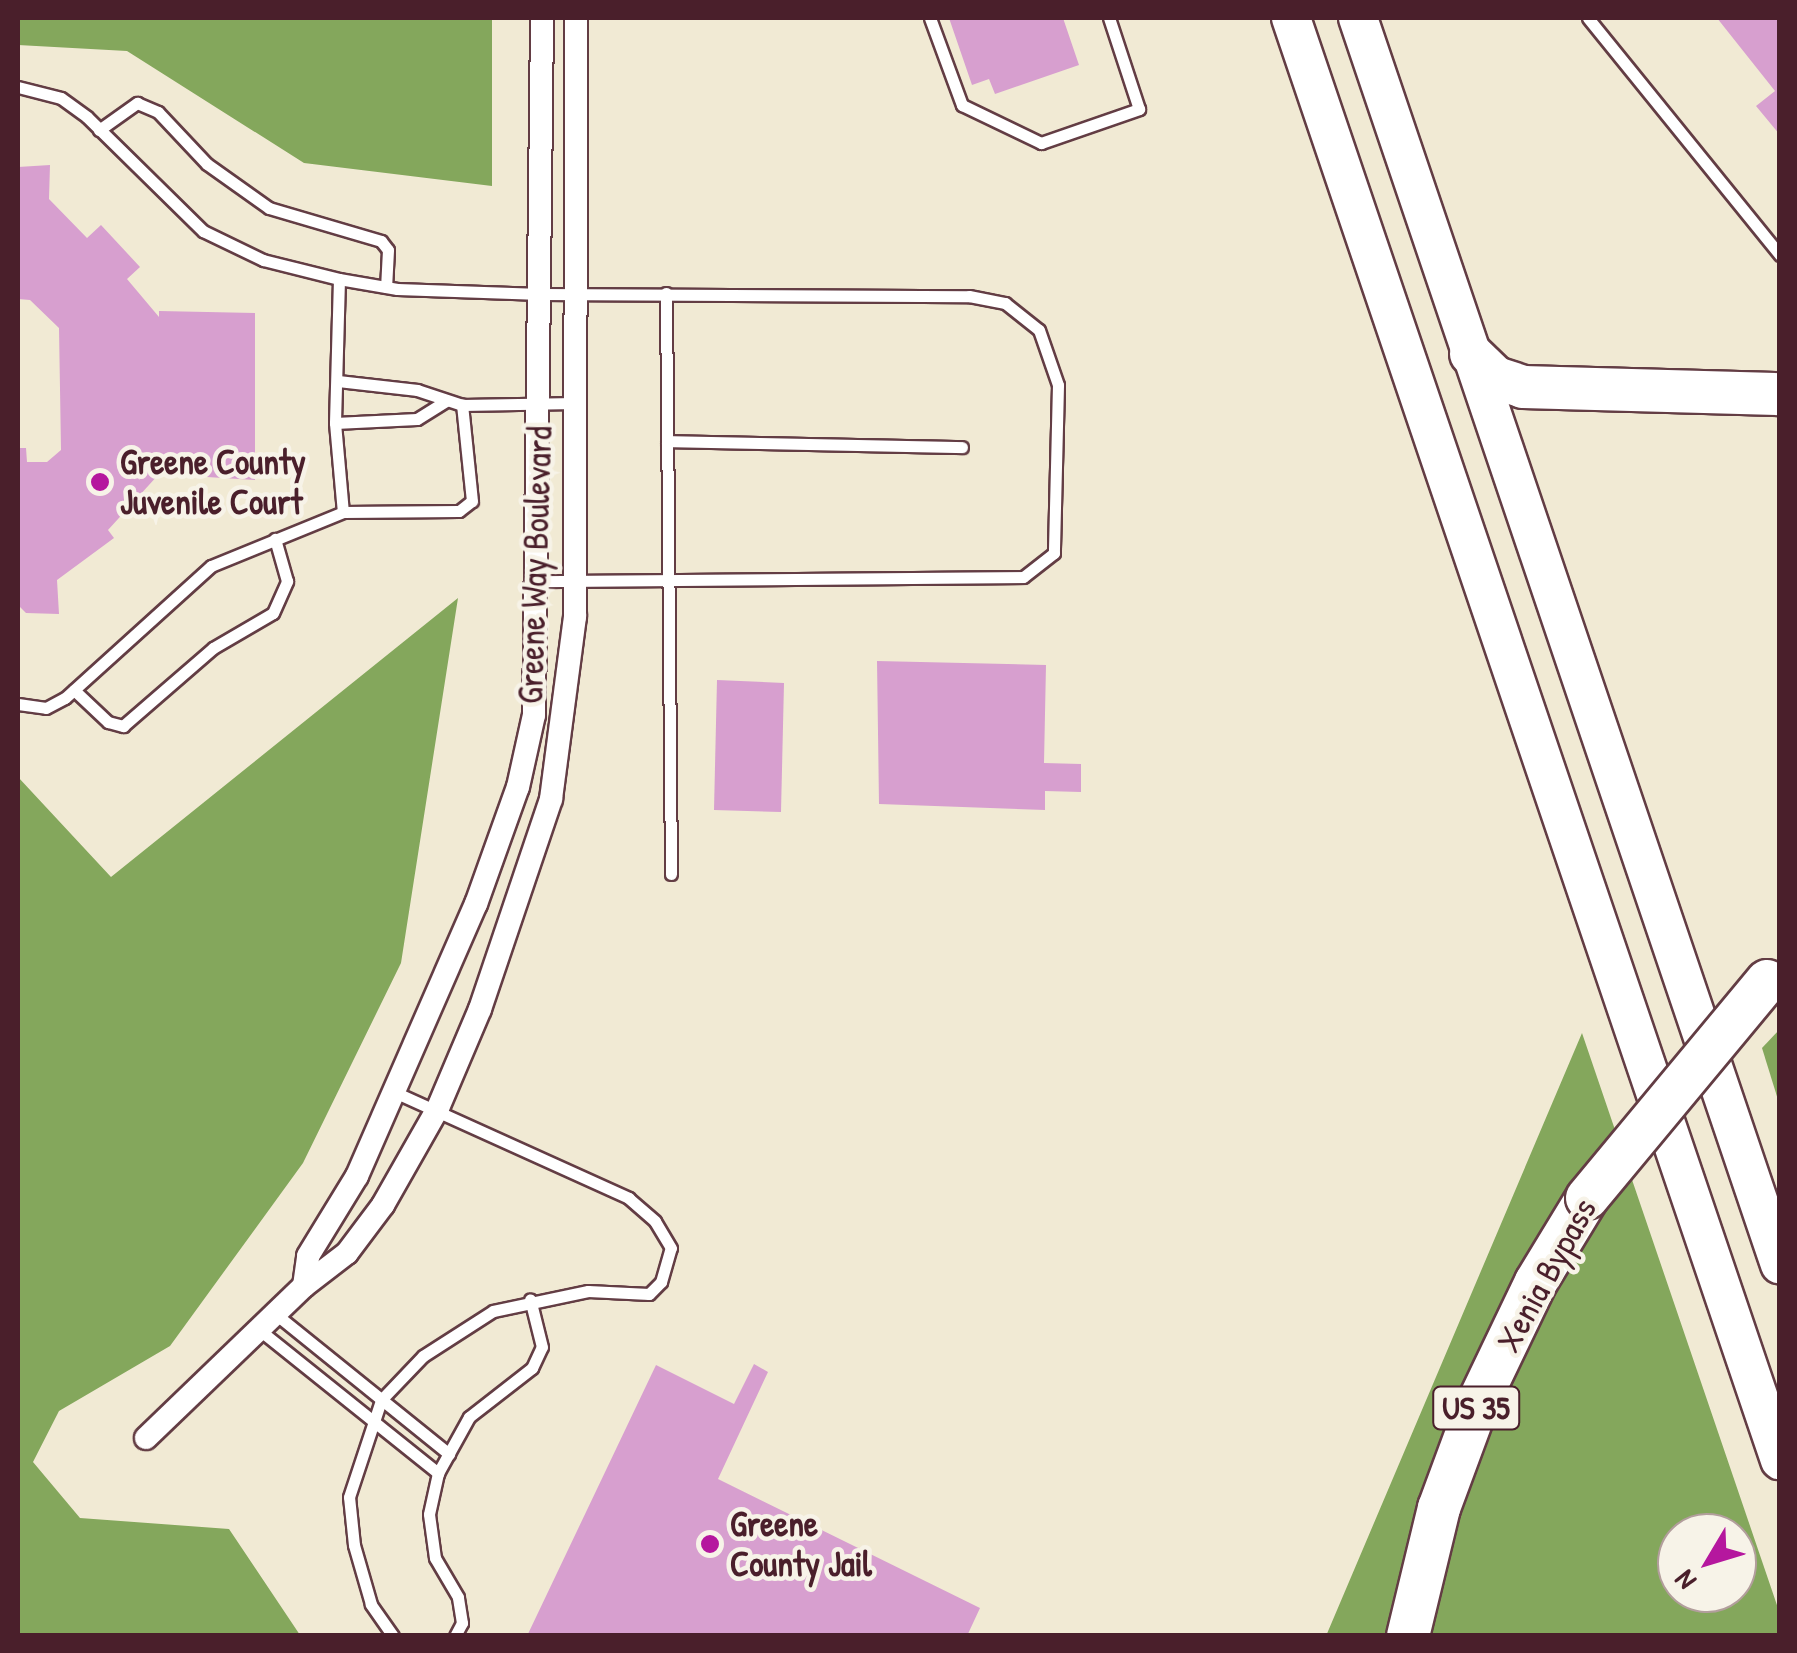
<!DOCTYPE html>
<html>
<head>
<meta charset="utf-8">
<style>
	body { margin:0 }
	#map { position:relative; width:1797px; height:1653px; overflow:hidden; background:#f1ead4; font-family:"Patrick Hand",sans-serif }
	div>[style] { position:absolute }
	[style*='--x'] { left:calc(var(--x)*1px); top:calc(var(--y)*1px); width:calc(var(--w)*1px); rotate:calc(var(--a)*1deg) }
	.forest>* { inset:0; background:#84a75c }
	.building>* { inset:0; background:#d79fcf }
	.roads { filter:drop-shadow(2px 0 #633d44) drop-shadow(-2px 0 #633d44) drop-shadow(0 2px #633d44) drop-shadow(0 -2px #633d44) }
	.service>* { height:11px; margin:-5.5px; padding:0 5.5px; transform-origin:5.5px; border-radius:5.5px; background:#fff }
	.minor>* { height:22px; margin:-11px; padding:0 11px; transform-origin:11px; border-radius:11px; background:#fff }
	.primary>* { height:38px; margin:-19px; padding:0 19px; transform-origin:19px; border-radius:19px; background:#fff }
	.motorway>* { height:42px; margin:-21px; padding:0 21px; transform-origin:21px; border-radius:21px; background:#fff }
	.bridges { filter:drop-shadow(2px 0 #633d44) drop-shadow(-2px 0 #633d44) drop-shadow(0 2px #633d44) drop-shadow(0 -2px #633d44) }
	.motorway-bridge>* { height:42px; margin:-21px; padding:0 21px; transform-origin:21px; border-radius:21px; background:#fff }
	.dots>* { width:28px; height:28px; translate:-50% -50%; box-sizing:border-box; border:5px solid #f7f3e8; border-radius:50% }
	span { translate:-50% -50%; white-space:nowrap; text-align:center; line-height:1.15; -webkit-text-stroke:9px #f7f3e8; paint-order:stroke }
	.shield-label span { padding:2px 8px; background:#f7f3e8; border:2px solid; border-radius:8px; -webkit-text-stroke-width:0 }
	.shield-label { font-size:32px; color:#4a1f2b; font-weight:700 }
	.poi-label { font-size:35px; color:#4a1f2b; font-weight:700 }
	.left { translate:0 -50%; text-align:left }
	.street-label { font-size:35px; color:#4a1f2b }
	.frame { position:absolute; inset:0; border:20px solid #4a1f2b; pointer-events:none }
	.north { position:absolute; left:1657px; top:1513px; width:100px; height:100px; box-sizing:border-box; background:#f7f3e8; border:2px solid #b29e9c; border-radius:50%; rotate:232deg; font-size:28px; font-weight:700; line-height:40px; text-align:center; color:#4a1f2b }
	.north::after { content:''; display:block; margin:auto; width:35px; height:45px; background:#b5179e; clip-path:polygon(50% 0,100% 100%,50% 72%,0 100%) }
</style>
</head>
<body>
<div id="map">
	<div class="forest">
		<div style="clip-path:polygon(18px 18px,492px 18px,492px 186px,304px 163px,127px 51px,18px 45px)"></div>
		<div style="clip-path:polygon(458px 598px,401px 963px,303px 1163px,170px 1346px,59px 1411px,33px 1462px,80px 1518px,229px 1529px,300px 1635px,18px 1635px,18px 777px,111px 877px)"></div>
		<div style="clip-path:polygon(1779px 1030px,1779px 1103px,1762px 1048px)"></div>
		<div style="clip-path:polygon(evenodd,1582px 1033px,1779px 1611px,1779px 1635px,1326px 1636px,1582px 1033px,1677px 1533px,1737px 1533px,1737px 1593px,1677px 1593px,1677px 1533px)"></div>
	</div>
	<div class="building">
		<div style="clip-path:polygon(949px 18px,1063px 18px,1079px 65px,995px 94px,989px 79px,972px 85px)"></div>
		<div style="clip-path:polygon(1717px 18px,1780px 18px,1780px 135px,1756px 106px,1775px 91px)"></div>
		<div style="clip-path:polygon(50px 165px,49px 199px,87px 238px,101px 225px,140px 267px,127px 279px,159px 317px,159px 311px,255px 313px,255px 480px,159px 474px,108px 530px,114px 538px,57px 580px,59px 614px,26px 613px,18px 605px,18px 448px,26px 448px,27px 462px,47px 462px,61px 450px,59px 328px,30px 300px,18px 299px,18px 167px)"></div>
		<div style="clip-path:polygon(877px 661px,1046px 665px,1044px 763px,1081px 764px,1081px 792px,1045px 791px,1045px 810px,879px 804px)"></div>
		<div style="clip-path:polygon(717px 680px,784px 683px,781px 812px,714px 810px)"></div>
		<div style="clip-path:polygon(754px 1364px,768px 1372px,718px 1479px,980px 1608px,967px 1636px,527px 1636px,656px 1365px,734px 1404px)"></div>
	</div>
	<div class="roads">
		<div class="service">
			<div style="--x:930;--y:18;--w:93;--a:69.8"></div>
			<div style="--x:962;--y:105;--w:88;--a:25.7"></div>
			<div style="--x:1041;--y:143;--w:104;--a:-19.1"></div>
			<div style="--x:1139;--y:109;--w:96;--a:-108.2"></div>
			<div style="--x:1588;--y:18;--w:305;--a:51"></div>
			<div style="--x:18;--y:87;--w:44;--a:14.3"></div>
			<div style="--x:61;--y:98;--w:32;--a:36"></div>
			<div style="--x:87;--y:117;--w:163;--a:44.5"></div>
			<div style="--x:203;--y:231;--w:67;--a:25.8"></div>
			<div style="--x:263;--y:260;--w:78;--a:14"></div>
			<div style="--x:339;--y:279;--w:59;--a:9.8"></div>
			<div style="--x:397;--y:289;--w:144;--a:2"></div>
			<div style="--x:541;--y:294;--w:428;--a:0.3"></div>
			<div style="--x:969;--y:296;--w:37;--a:11"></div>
			<div style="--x:1005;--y:303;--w:43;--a:38.5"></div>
			<div style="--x:1039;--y:330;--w:58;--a:70.9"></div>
			<div style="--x:1058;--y:385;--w:168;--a:91.4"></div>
			<div style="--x:1054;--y:553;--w:39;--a:142"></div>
			<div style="--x:1023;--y:577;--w:484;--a:179.5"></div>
			<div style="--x:99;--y:130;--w:47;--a:-35.4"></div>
			<div style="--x:137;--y:103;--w:23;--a:23"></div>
			<div style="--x:158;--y:112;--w:71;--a:46.7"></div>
			<div style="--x:207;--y:164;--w:76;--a:35.4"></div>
			<div style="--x:269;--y:208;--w:117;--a:16.4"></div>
			<div style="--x:381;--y:241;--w:11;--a:52"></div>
			<div style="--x:388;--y:250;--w:37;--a:93"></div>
			<div style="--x:339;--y:279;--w:144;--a:91.6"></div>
			<div style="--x:335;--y:423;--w:89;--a:84.9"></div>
			<div style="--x:666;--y:293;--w:581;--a:89.51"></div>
			<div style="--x:338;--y:381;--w:80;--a:6.5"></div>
			<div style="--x:417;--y:390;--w:47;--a:18.4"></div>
			<div style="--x:462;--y:405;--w:113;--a:-1"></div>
			<div style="--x:335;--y:423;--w:82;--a:-2.8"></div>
			<div style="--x:417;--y:419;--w:34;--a:-32"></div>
			<div style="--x:667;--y:441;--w:295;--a:1.2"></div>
			<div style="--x:74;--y:690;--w:47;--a:43.3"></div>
			<div style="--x:108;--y:722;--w:16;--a:15"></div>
			<div style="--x:123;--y:726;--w:119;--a:-40.9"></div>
			<div style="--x:213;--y:648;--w:69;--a:-30.3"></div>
			<div style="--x:273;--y:613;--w:35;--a:-66"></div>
			<div style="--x:287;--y:581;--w:44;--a:-105.9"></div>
			<div style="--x:18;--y:704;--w:28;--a:8"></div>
			<div style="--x:46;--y:708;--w:21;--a:-28"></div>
			<div style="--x:65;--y:698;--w:197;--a:-42.1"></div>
			<div style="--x:211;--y:566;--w:143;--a:-22.2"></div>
			<div style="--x:343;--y:512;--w:116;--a:-0.5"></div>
			<div style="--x:459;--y:511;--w:16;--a:-38"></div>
			<div style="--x:472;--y:501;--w:97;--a:-95.9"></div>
			<div style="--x:278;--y:1316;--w:220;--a:38.9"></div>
			<div style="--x:262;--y:1332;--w:226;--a:38.7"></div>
			<div style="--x:393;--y:1636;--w:39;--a:-125"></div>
			<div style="--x:371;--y:1604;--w:61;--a:-106.1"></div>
			<div style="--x:354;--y:1545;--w:48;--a:-95.9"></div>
			<div style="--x:349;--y:1497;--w:102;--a:-71.7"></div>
			<div style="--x:381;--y:1400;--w:61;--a:-46.3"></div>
			<div style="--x:423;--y:1356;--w:83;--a:-32.7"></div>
			<div style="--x:493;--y:1311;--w:97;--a:-11.9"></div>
			<div style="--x:588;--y:1291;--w:61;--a:2.8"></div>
			<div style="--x:649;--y:1294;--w:17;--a:-45"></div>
			<div style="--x:661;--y:1282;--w:35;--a:-74"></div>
			<div style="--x:671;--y:1248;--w:31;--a:-121"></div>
			<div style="--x:655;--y:1221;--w:35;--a:-139"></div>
			<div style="--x:629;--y:1198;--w:258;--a:-155.7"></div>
			<div style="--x:455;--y:1636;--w:15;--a:-62"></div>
			<div style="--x:462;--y:1623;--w:26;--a:-99"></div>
			<div style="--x:458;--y:1597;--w:45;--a:-120.5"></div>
			<div style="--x:435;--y:1558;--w:44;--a:-97.8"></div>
			<div style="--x:429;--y:1514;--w:42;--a:-77.6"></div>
			<div style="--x:438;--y:1473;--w:64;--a:-61"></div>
			<div style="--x:469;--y:1417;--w:80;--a:-37.9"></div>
			<div style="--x:532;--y:1368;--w:23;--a:-65"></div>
			<div style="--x:542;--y:1347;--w:49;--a:-104"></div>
		</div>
		<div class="minor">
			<div style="--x:304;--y:1286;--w:30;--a:-82"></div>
			<div style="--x:308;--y:1256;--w:94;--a:-58.5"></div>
			<div style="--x:357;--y:1176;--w:297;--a:-66.4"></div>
			<div style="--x:476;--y:904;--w:124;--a:-70.3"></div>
			<div style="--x:518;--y:787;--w:74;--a:-77.5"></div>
			<div style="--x:534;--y:715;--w:697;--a:-89.34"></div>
			<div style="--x:146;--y:1438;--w:219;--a:-43.9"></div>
			<div style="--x:304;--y:1286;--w:54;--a:-37.5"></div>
			<div style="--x:347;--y:1253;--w:60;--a:-53.1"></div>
			<div style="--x:383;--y:1205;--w:112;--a:-60.4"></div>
			<div style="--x:438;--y:1108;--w:108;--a:-67"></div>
			<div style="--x:480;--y:1009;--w:222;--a:-71.3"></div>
			<div style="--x:551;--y:799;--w:184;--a:-82.5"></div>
			<div style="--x:575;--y:617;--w:599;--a:-89.9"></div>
		</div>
		<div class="primary">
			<div style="--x:1291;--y:18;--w:1523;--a:71.27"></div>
			<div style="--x:1358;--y:18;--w:1316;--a:71.3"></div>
		</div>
		<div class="motorway">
			<div style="--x:1471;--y:354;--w:35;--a:44"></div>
			<div style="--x:1496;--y:378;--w:28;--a:18"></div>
			<div style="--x:1523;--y:387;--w:257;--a:1.6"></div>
			<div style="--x:1408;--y:1636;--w:132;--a:-76.4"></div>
			<div style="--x:1439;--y:1508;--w:110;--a:-69.7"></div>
			<div style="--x:1477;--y:1405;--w:136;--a:-64.4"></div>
			<div style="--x:1536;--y:1282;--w:98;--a:-58.7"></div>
		</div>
	</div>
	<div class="bridges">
		<div class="motorway-bridge">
			<div style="--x:1587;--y:1198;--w:282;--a:-50.3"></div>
		</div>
	</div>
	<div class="dots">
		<div style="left:100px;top:482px;background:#b5179e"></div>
		<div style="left:710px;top:1544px;background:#b5179e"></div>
	</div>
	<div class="shield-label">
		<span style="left:1476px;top:1408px">US 35</span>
	</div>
	<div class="poi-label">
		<span class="left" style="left:120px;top:482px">Greene County<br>Juvenile Court</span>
		<span class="left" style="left:730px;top:1544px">Greene<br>County Jail</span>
	</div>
	<div class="street-label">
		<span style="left:535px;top:565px;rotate:-88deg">Greene Way Boulevard</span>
		<span style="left:1546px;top:1275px;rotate:-61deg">Xenia Bypass</span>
	</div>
	<div class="frame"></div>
	<div class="north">N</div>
</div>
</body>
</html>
